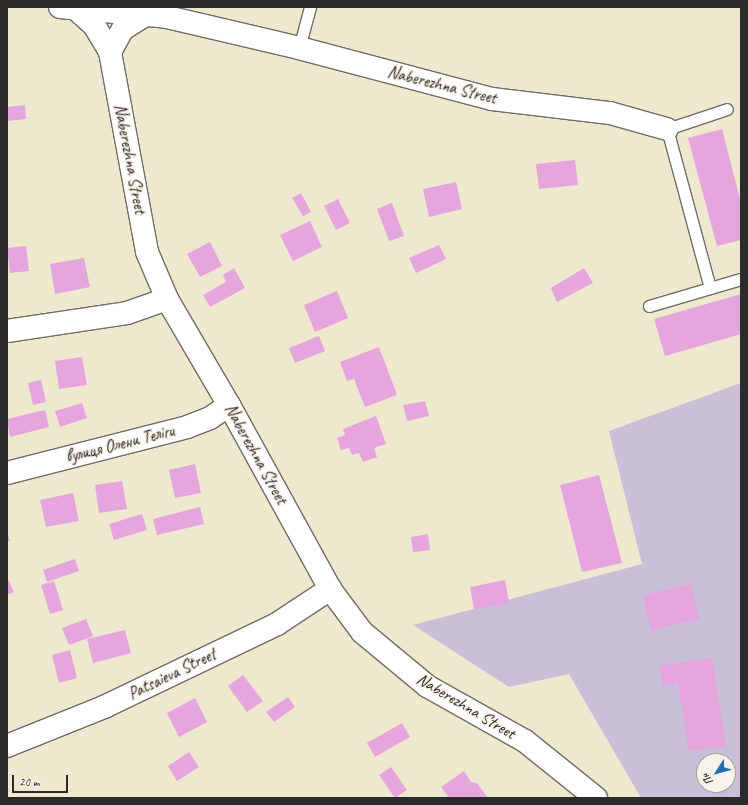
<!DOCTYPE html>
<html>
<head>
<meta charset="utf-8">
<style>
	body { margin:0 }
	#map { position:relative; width:748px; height:805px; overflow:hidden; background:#eee8cf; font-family:Caveat,sans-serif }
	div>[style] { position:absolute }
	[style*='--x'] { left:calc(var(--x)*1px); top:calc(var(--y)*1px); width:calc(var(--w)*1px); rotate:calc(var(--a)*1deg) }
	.industrial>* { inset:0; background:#c9bfd8 }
	.building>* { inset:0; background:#e5a5dd }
	.roads { filter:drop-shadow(1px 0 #6f6d64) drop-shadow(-1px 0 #6f6d64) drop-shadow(0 1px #6f6d64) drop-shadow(0 -1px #6f6d64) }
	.service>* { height:11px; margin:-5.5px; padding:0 5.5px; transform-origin:5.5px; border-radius:5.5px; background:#fff }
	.minor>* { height:22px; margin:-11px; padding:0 11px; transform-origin:11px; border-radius:11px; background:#fff }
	span { translate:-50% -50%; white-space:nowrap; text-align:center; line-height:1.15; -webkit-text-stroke:3px #f7f3e8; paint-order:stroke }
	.street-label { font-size:17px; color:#2b2b2b }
	.frame { position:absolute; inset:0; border:8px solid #2b2b2b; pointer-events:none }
	.north { position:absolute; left:696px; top:753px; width:40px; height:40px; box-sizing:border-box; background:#f7f3e8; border:1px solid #a5a39c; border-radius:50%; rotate:234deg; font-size:11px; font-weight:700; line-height:16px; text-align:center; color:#2b2b2b }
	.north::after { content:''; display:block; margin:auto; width:14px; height:18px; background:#1f6fb2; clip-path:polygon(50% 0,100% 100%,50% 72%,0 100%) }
	.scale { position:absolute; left:12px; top:775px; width:56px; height:18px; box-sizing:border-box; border:2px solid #2b2b2b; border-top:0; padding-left:5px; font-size:12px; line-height:14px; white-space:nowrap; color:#2b2b2b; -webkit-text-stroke:3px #f7f3e8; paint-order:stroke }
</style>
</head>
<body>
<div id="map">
	<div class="industrial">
		<div style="clip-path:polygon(evenodd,741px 383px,741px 798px,641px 798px,569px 674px,509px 687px,413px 625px,642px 564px,609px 431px,741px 383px,704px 761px,728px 761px,728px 785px,704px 785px,704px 761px)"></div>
	</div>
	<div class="building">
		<div style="clip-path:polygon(25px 105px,26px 119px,7px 121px,7px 107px)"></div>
		<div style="clip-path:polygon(722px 129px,741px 203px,741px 240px,717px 246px,688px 138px)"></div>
		<div style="clip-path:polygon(575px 160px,578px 185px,539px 189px,536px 164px)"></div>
		<div style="clip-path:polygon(456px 182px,462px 209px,429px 217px,423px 189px)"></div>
		<div style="clip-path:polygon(301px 193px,311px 212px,303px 216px,292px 198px)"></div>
		<div style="clip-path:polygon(338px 199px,350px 223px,336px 230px,324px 206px)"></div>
		<div style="clip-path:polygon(392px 203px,404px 236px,389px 241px,377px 209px)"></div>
		<div style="clip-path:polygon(310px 221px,322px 247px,293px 261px,280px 235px)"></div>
		<div style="clip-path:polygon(210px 242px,222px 266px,200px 277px,187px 254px)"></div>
		<div style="clip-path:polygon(439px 245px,446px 259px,416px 273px,409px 258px)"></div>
		<div style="clip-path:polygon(26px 246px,29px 271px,10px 273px,7px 248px)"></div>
		<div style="clip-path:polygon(84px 258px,90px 287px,55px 294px,50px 264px)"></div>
		<div style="clip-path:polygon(234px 268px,245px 288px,210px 307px,203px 295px,226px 282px,223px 275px)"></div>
		<div style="clip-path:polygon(584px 268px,593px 283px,557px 302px,551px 288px)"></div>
		<div style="clip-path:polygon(337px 291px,348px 318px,315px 332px,304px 305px)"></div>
		<div style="clip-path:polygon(741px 294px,741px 334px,665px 356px,654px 319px)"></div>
		<div style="clip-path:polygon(319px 336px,325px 351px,295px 363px,289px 348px)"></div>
		<div style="clip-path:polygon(379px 347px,397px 395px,365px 407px,354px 379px,347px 381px,340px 362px)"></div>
		<div style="clip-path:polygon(82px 357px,87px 385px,59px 389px,55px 361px)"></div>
		<div style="clip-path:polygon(41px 380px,46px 402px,33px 405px,28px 383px)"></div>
		<div style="clip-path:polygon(425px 401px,429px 416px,407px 421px,403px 405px)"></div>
		<div style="clip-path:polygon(82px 403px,87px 418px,60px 427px,55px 411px)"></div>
		<div style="clip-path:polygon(45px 410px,49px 427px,10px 437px,7px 419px)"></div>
		<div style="clip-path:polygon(376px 416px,386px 444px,374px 448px,377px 457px,363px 462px,359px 453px,352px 455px,349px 448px,341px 450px,337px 438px,345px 435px,343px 429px)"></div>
		<div style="clip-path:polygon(195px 464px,201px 493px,175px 498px,169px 470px)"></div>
		<div style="clip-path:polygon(599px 475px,622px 563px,582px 572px,560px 485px)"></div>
		<div style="clip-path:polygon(122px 481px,127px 509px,99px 513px,95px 485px)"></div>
		<div style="clip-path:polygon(73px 493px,79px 521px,46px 527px,40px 500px)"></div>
		<div style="clip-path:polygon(200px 507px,204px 524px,157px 535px,153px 519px)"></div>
		<div style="clip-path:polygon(142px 514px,147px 530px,114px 540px,109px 524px)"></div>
		<div style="clip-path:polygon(7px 531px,10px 541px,7px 541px)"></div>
		<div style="clip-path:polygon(428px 534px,430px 550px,413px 552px,411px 537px)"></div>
		<div style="clip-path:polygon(75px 559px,79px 571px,47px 582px,43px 570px)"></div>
		<div style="clip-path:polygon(7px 577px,14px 592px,7px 595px)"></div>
		<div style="clip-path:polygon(505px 580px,509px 603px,474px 609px,470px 587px)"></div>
		<div style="clip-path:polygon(54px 581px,63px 610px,50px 614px,41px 585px)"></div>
		<div style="clip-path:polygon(691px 584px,699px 619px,651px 630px,643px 595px)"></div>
		<div style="clip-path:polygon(86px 619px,93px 636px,69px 645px,62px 628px)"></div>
		<div style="clip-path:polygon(125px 630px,131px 653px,93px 663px,87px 639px)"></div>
		<div style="clip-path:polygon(70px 650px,77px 678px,59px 683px,52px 655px)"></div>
		<div style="clip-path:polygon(712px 658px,726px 746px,689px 751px,678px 683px,663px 686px,660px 666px)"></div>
		<div style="clip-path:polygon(243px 675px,263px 701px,247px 712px,228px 686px)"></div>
		<div style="clip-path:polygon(288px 697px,295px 707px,274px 722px,266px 712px)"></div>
		<div style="clip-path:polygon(195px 698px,207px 722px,179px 737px,167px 713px)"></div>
		<div style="clip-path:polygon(402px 723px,410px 737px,375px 757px,367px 743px)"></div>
		<div style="clip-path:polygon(189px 752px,199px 767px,177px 781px,168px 766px)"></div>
		<div style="clip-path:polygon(391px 767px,407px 790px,395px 798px,379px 775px)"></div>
		<div style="clip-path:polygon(464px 771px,471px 782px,477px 783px,488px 798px,449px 798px,441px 787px)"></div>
	</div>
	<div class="roads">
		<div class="service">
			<div style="--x:299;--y:48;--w:42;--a:-75"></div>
			<div style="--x:710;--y:288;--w:165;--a:-105.1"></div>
			<div style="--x:667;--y:129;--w:63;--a:-18.4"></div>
			<div style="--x:649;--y:306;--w:96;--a:-16.4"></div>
		</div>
		<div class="minor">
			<div style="--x:60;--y:7;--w:107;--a:5.3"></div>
			<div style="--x:167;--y:17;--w:136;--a:13.2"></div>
			<div style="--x:299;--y:48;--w:200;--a:14.8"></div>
			<div style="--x:492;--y:99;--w:119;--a:6.8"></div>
			<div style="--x:610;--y:113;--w:59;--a:15.7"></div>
			<div style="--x:76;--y:9;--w:24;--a:42"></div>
			<div style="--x:94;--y:25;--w:31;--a:59"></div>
			<div style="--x:110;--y:52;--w:203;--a:79.5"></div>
			<div style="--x:147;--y:252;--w:51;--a:66.9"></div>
			<div style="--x:167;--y:299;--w:123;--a:59.7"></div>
			<div style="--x:229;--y:405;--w:210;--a:61.2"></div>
			<div style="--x:330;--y:589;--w:54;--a:53.3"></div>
			<div style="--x:362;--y:632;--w:85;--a:39.7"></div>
			<div style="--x:427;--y:686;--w:112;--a:29.3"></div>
			<div style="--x:525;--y:741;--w:91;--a:38.8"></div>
			<div style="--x:110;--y:52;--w:26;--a:-61"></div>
			<div style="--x:123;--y:29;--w:26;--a:-32"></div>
			<div style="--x:7;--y:331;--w:121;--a:-8.5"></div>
			<div style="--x:127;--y:313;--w:42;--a:-19.3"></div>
			<div style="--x:7;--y:473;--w:186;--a:-14.3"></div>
			<div style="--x:187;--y:427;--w:25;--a:-21"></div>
			<div style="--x:210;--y:418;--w:23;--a:-34"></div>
			<div style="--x:7;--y:746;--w:105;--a:-21.9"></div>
			<div style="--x:104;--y:707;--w:192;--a:-25.6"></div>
			<div style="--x:277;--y:624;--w:64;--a:-33.4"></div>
		</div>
	</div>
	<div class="street-label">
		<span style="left:442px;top:85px;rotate:14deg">Naberezhna Street</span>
		<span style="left:130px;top:159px;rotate:79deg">Naberezhna Street</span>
		<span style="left:120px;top:444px;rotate:-14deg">вулиця Олени Теліги</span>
		<span style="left:256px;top:454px;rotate:61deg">Naberezhna Street</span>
		<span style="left:172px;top:674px;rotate:-26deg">Patsaieva Street</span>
		<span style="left:466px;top:706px;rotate:31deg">Naberezhna Street</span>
	</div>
	<div class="frame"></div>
	<div class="north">Пн</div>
	<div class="scale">20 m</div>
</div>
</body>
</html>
